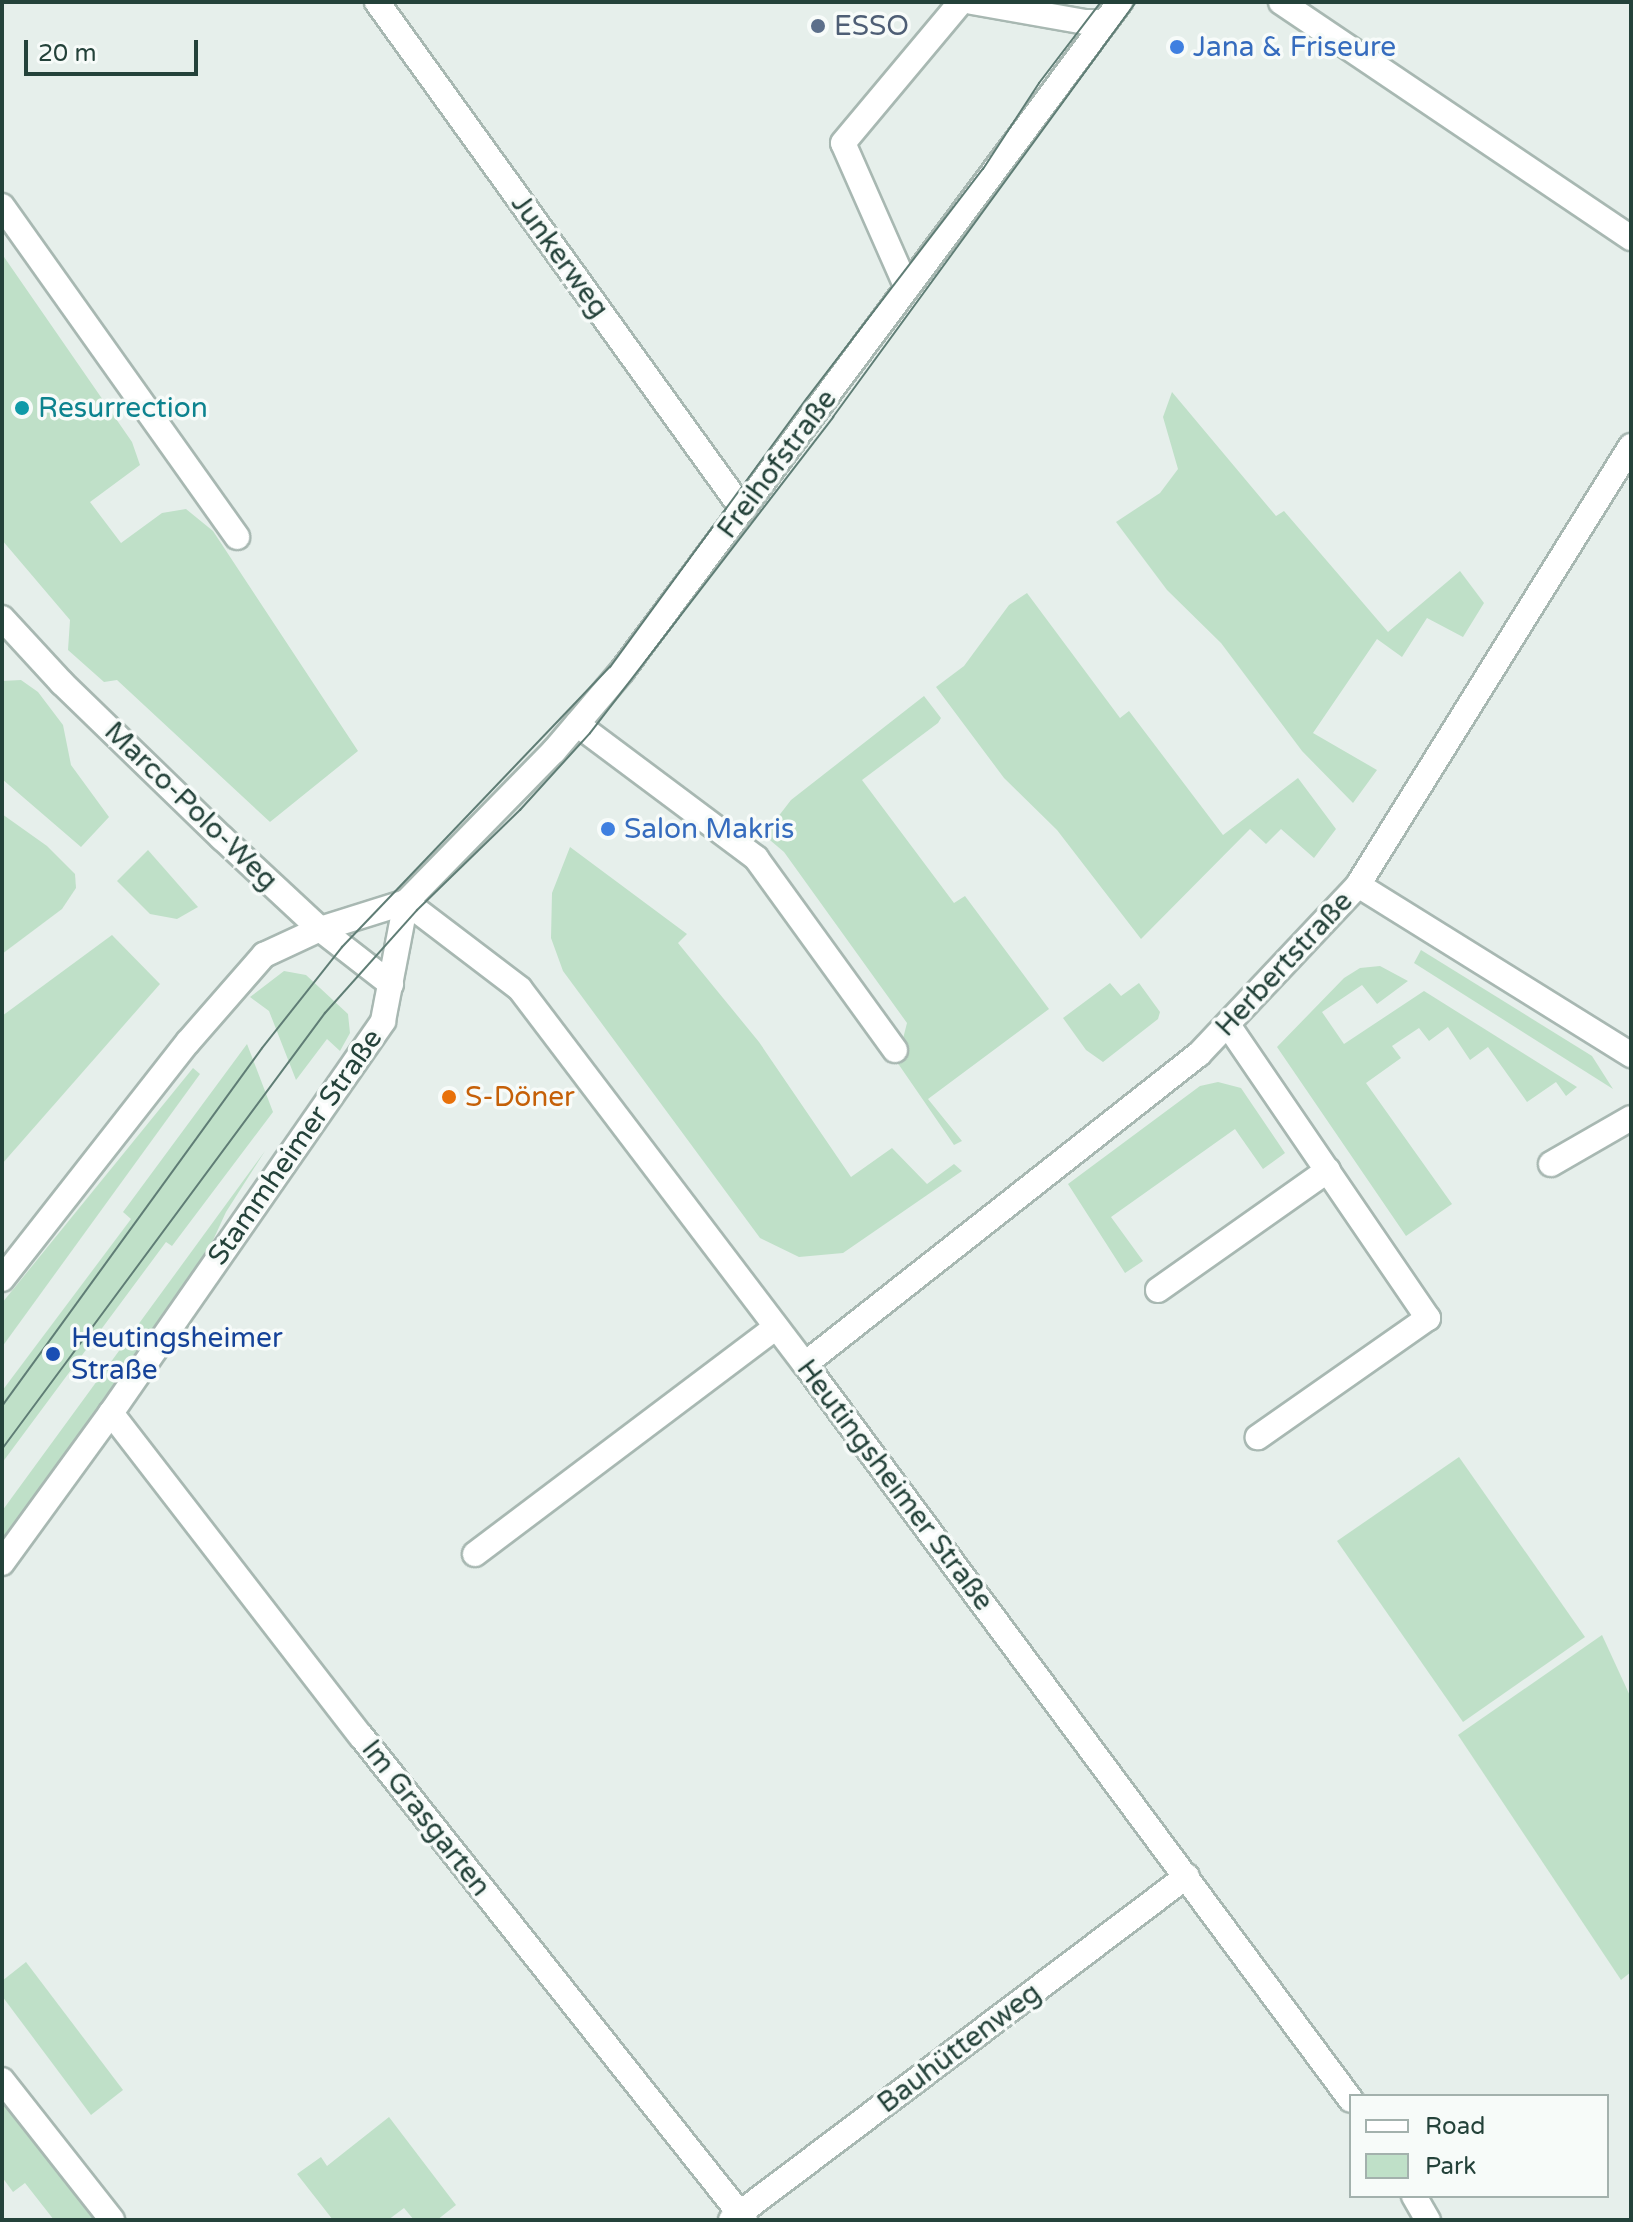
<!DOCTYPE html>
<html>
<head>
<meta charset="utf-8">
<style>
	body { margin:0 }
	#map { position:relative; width:1633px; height:2222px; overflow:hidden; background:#e6efeb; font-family:"Varela Round",sans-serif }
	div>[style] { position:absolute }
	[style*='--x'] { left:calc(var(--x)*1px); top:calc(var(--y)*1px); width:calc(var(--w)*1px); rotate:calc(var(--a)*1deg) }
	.green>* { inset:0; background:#bfe0c8 }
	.roads { filter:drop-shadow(2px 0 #a8b8b2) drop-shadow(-2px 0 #a8b8b2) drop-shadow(0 2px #a8b8b2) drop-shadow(0 -2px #a8b8b2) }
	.minor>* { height:24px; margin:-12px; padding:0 12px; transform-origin:12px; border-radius:12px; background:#fff }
	.tram>* { height:2px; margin:-1px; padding:0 1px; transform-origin:1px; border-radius:1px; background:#5f7d75 }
	.dots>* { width:22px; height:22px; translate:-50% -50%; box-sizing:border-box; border:4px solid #f7fbf9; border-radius:50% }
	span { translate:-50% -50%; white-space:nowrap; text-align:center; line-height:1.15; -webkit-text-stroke:7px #f7fbf9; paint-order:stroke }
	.service-label { font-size:28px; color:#4e5e75 }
	.left { translate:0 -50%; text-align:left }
	.shop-label { font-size:28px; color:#366cbe }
	.street-label { font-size:28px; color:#24423a }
	.culture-label { font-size:28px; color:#0d838f }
	.food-label { font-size:28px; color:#c56008 }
	.transit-label { font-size:28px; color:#164399 }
	.frame { position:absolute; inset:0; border:4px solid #24423a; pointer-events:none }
	.legend { position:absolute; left:1349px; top:2094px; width:260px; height:104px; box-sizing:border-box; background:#f7fbf9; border:2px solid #a3b1ad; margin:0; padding:10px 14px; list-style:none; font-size:24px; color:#24423a }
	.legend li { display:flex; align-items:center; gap:16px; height:40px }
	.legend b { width:40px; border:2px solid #a3b1ad }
	.scale { position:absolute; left:24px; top:40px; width:174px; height:36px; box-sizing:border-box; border:4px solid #24423a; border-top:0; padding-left:10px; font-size:24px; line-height:28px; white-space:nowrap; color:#24423a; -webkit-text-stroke:6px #f7fbf9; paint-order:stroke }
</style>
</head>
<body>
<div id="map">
	<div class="green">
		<div style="clip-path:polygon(2px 254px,132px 442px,140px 465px,90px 502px,121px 543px,162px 513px,186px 509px,213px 531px,358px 751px,270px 822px,117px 680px,104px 682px,68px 650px,70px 620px,2px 540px)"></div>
		<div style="clip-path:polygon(1172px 392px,1276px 516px,1284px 511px,1388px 632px,1460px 571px,1484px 603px,1463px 637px,1427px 618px,1402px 657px,1377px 639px,1313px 733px,1377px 770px,1353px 803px,1302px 751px,1221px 643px,1167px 590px,1116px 522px,1160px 493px,1178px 469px,1163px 417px)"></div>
		<div style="clip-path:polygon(1027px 593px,1120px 718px,1129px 711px,1223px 835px,1298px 778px,1336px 829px,1314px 858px,1281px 829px,1266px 844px,1250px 829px,1141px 939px,1057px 830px,1004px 778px,936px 687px,964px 666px,1009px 605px)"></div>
		<div style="clip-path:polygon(21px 680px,38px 692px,63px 725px,71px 765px,109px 817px,81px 847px,2px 779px,2px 681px)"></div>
		<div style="clip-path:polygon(924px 696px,941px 718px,938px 723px,862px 780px,954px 903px,965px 896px,1049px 1009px,928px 1099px,962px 1141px,954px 1145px,897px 1062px,907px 1023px,784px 852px,764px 835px,791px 800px)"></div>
		<div style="clip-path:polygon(2px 814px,47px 846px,75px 874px,76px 888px,62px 909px,2px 954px)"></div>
		<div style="clip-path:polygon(570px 847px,687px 934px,678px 943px,759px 1042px,851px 1177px,892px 1148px,927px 1184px,954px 1164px,962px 1171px,843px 1253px,799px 1257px,760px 1238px,563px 971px,551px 938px,552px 893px)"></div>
		<div style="clip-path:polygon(148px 850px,198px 907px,177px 919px,150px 914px,117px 881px)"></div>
		<div style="clip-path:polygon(112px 935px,160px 984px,2px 1164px,2px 1016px)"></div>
		<div style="clip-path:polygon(1421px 950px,1592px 1056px,1613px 1089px,1414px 963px)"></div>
		<div style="clip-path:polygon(1380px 966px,1408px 981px,1377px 1004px,1362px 985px,1322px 1012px,1344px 1044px,1424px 991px,1577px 1087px,1566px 1096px,1556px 1082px,1527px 1102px,1488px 1047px,1470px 1060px,1448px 1027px,1429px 1041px,1419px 1028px,1392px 1046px,1401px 1058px,1366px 1083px,1452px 1204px,1406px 1236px,1277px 1047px,1344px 978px,1360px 968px)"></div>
		<div style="clip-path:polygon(284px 971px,306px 975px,348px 1014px,350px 1033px,340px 1051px,327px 1039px,296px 1080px,269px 1011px,250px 997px)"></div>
		<div style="clip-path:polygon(1110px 983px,1121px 996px,1139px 983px,1160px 1012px,1158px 1019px,1103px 1062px,1086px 1050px,1063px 1018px)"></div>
		<div style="clip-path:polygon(247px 1044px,273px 1112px,172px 1246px,166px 1242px,2px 1463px,2px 1391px,131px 1219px,123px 1212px)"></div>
		<div style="clip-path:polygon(193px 1068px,200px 1074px,2px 1347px,2px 1303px)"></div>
		<div style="clip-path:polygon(1218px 1082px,1241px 1088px,1285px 1153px,1263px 1169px,1235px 1129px,1111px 1217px,1143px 1261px,1125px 1273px,1068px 1184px,1200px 1086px)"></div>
		<div style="clip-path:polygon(265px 1151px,226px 1212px,192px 1286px,2px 1542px,2px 1511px)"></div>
		<div style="clip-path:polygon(1459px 1457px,1585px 1637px,1463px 1722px,1337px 1541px)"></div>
		<div style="clip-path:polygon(1602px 1635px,1631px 1698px,1631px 1972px,1621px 1980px,1458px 1735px)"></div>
		<div style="clip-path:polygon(26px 1962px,123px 2090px,91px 2115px,2px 1996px,2px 1981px)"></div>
		<div style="clip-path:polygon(2px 2098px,97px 2220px,54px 2220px,25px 2183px,13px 2192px,2px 2177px)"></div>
		<div style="clip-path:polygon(389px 2117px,456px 2205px,437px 2220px,414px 2220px,404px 2208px,388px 2220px,333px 2220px,297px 2174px,321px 2157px,327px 2166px)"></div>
	</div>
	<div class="roads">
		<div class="minor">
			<div style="--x:377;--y:2;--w:626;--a:54.23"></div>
			<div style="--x:972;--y:2;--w:115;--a:10"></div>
			<div style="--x:1085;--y:22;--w:20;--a:0"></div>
			<div style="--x:1281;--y:2;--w:422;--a:34"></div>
			<div style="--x:2;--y:206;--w:406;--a:54.6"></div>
			<div style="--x:907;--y:288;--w:158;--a:-113.8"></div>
			<div style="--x:843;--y:143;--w:184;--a:-50.1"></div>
			<div style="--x:2;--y:618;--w:88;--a:47.3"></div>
			<div style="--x:62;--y:683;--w:223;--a:44.1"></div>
			<div style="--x:222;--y:838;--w:134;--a:42.9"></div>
			<div style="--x:320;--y:929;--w:90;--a:37.8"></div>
			<div style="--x:577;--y:724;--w:224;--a:36.8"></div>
			<div style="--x:756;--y:858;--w:237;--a:54.1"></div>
			<div style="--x:1358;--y:885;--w:322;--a:31.9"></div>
			<div style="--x:406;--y:902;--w:143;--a:37.3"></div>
			<div style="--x:520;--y:989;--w:471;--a:52.8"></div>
			<div style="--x:805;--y:1364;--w:916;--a:53.43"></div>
			<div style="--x:1228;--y:1025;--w:355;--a:55.7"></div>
			<div style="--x:1428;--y:1318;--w:208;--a:145"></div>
			<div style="--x:1551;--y:1164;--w:92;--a:-29.9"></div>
			<div style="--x:2;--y:1279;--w:301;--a:-51.9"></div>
			<div style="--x:188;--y:1042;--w:116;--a:-48.9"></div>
			<div style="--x:264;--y:955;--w:62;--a:-24.9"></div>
			<div style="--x:320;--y:929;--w:90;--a:-17.4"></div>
			<div style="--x:406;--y:902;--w:211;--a:-45.6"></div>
			<div style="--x:554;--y:751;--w:105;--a:-49.6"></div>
			<div style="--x:622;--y:671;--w:834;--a:-53.34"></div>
			<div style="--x:1158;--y:1290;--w:208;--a:-35.2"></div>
			<div style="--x:805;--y:1364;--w:501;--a:-38.2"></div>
			<div style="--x:1199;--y:1054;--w:232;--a:-46.7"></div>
			<div style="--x:1358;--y:885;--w:517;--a:-58.12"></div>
			<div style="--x:111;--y:1413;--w:408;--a:52.3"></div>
			<div style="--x:361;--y:1736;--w:618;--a:51.57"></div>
			<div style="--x:475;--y:1554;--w:377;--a:-37"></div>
			<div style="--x:2;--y:1563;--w:185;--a:-54"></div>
			<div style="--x:111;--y:1413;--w:477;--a:-55.2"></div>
			<div style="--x:383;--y:1021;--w:121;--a:-79.1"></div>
			<div style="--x:2;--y:2080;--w:178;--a:51.8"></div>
			<div style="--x:1414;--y:2196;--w:28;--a:60"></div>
			<div style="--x:731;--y:2220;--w:571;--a:-37.03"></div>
		</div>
	</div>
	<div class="tram">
		<div style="--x:2;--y:1406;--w:442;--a:-54"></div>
		<div style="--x:262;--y:1048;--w:129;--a:-51.6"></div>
		<div style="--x:342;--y:947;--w:388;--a:-46.3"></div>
		<div style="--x:610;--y:667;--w:333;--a:-53.8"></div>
		<div style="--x:807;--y:398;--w:289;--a:-52.5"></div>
		<div style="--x:983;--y:169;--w:103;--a:-56.9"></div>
		<div style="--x:1039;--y:83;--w:102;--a:-52.6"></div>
		<div style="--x:2;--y:1449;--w:543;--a:-53.47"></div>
		<div style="--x:325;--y:1013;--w:138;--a:-48.2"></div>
		<div style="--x:417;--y:910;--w:144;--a:-44.2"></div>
		<div style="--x:520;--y:810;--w:104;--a:-47.7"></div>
		<div style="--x:590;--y:733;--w:399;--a:-52.4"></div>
		<div style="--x:833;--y:417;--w:514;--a:-53.87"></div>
	</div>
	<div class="dots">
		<div style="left:818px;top:26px;background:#5c6f8a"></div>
		<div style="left:1177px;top:47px;background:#3f7fe0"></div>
		<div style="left:22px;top:408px;background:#0f9aa8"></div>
		<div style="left:608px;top:829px;background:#3f7fe0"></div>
		<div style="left:449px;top:1097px;background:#e8710a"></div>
		<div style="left:53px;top:1354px;background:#1a4fb4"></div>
	</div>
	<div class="service-label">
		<span class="left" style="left:834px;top:26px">ESSO</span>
	</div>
	<div class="shop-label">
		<span class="left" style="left:1193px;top:47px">Jana &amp; Friseure</span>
		<span class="left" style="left:624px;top:829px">Salon Makris</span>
	</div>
	<div class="street-label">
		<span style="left:560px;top:256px;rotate:54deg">Junkerweg</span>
		<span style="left:777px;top:464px;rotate:-53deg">Freihofstraße</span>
		<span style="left:191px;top:806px;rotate:44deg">Marco-Polo-Weg</span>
		<span style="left:1284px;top:964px;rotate:-47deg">Herbertstraße</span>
		<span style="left:295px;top:1147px;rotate:-55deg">Stammheimer Straße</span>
		<span style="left:895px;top:1485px;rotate:53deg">Heutingsheimer Straße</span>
		<span style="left:426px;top:1818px;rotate:52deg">Im Grasgarten</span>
		<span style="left:959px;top:2048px;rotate:-37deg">Bauhüttenweg</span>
	</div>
	<div class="culture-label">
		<span class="left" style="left:38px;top:408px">Resurrection</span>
	</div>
	<div class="food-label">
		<span class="left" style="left:465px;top:1097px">S-Döner</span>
	</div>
	<div class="transit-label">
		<span class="left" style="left:71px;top:1354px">Heutingsheimer<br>Straße</span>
	</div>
	<div class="frame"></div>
	<ul class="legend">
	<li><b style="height:10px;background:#fff"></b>Road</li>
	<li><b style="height:22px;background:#bfe0c8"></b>Park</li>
	</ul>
	<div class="scale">20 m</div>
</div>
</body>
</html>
